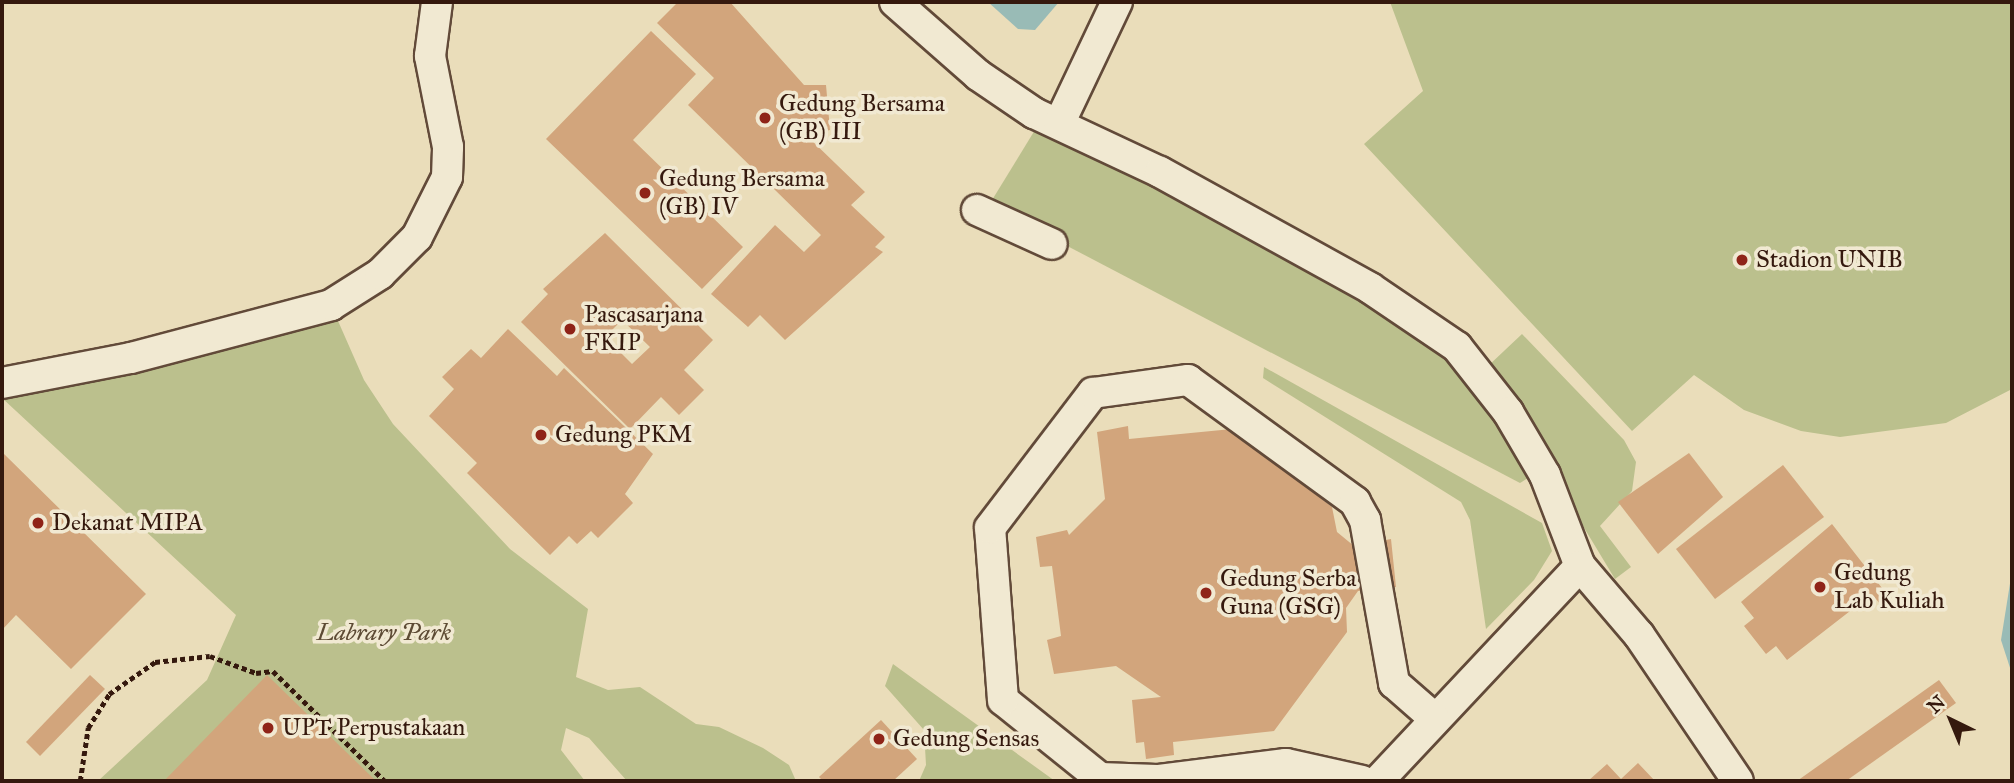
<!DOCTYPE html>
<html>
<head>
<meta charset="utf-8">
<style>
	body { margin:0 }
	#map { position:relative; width:2014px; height:783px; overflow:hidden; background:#eaddba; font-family:"IM FELL Great Primer",serif }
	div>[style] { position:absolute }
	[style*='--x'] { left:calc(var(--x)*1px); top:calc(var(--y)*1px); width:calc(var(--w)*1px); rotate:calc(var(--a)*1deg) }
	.green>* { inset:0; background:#bbc08d }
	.water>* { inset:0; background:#99bbb6 }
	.building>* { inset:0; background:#d2a57c }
	.path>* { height:4.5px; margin-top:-2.25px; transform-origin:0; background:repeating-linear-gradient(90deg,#35190e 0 5px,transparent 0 8.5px) }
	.roads { filter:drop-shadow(2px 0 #624a39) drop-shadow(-2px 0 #624a39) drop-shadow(0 2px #624a39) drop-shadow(0 -2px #624a39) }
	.minor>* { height:30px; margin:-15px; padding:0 15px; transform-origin:15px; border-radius:15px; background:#f1e9d2 }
	.dots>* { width:19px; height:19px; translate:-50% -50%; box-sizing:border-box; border:4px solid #f1e9d2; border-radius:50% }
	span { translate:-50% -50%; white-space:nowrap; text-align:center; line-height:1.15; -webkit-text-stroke:7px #f1e9d2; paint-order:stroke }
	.poi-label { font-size:24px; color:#35190e }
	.left { translate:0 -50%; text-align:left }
	.park-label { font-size:24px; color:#5d4b34; font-style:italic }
	.frame { position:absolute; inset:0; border:4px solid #35190e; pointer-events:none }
	.north { position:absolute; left:1916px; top:685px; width:70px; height:70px; -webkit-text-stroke:5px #f1e9d2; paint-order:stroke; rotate:317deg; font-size:19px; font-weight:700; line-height:28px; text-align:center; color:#35190e }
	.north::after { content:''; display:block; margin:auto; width:24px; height:32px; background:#35190e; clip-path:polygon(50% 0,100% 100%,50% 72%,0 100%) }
</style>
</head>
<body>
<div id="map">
	<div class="green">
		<div style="clip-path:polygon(1390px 2px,2012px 2px,2012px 389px,1946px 423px,1840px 437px,1801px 431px,1744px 410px,1694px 375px,1632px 431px,1364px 144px,1423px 91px)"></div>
		<div style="clip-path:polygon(1038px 125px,1340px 283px,1473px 374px,1531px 476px,1520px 483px,989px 205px)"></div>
		<div style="clip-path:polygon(331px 305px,364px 380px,393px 424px,510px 549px,588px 609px,576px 677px,608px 690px,640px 687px,696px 724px,719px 727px,763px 748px,789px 765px,796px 781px,627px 781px,589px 738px,566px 728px,561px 750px,585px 781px,98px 781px,207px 680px,236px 615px,2px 398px,2px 383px)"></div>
		<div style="clip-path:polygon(1522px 334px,1624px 440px,1636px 462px,1632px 491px,1600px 526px,1631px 567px,1615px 579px,1487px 367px)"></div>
		<div style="clip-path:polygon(1264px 367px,1542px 523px,1552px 551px,1534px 580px,1486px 629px,1470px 520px,1461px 502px,1263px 378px)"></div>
		<div style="clip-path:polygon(893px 664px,944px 701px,1055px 781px,919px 781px,926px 765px,924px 730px,885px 686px)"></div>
	</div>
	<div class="water">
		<div style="clip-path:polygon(988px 2px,1059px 2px,1035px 30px,1018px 29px)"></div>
		<div style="clip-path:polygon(2012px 571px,2012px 674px,2001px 640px)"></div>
	</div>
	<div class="building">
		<div style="clip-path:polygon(678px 2px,730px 2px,804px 85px,826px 85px,830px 130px,806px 135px,865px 192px,851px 205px,885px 237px,875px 247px,883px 252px,785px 340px,760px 315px,748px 327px,711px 294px,775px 225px,804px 252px,821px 235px,688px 105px,714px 78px,657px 23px)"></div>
		<div style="clip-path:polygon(651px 31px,696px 74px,633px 140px,743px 247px,702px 289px,546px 139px)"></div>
		<div style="clip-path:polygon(evenodd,605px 233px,713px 340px,684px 370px,704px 390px,679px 415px,661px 397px,630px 429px,521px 322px,548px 294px,543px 289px,605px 233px,622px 320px,650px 347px,632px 364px,605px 337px,622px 320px)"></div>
		<div style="clip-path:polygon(508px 329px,557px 376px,564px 368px,653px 454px,625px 494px,633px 503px,598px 538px,591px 531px,577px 544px,569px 536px,550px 555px,467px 473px,477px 463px,429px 416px,454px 389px,442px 377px,471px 349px,481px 358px)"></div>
		<div style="clip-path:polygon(1128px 426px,1129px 439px,1232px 429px,1332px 507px,1337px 532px,1354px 546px,1391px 539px,1396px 587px,1358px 591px,1346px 608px,1347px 632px,1274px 731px,1173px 742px,1174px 755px,1146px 759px,1144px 742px,1136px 743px,1132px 700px,1161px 697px,1116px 666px,1054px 674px,1047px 640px,1061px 636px,1052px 566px,1040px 567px,1036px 537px,1067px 530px,1069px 535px,1105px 499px,1097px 432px)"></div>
		<div style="clip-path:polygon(2px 452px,146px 594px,71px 669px,16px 615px,2px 630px)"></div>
		<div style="clip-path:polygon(1689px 453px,1723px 497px,1658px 554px,1618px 502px)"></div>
		<div style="clip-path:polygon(1783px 465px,1824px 517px,1715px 599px,1676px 549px)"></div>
		<div style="clip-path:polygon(1832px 524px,1889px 597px,1880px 604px,1872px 594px,1787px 660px,1776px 646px,1766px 654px,1744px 626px,1754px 618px,1741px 602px)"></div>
		<div style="clip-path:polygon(90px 675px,105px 689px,40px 756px,26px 742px)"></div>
		<div style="clip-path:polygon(267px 675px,376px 781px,164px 781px)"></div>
		<div style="clip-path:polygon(1939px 680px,1956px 703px,1846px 781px,1797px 781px)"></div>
		<div style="clip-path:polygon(881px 720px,917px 759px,893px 781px,823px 781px,819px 777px)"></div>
		<div style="clip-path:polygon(1638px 763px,1655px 781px,1588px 781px,1607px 764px,1621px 779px)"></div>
	</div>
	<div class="path">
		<div style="--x:80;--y:781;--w:54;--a:-81.4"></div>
		<div style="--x:88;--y:728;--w:40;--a:-58"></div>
		<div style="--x:109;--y:694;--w:56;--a:-34.8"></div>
		<div style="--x:155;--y:662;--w:55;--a:-6.2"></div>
		<div style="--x:210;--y:656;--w:49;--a:20.3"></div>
		<div style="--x:256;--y:673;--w:17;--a:-7"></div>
		<div style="--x:273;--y:671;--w:157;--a:44.5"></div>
	</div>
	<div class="roads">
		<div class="minor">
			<div style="--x:895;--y:2;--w:111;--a:41.3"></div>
			<div style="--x:978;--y:75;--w:68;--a:34.2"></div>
			<div style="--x:1034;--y:113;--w:139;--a:25.1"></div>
			<div style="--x:1160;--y:172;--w:240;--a:28.9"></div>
			<div style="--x:1370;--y:288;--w:105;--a:34.1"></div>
			<div style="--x:1457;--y:347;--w:83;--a:51.9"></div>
			<div style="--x:1508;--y:412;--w:73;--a:59.6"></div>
			<div style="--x:1545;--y:475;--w:97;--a:69"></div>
			<div style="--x:1580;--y:566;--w:295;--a:133.2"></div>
			<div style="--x:1059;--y:124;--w:135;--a:-64.6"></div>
			<div style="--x:977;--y:210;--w:82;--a:24.4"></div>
			<div style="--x:2;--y:383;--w:131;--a:-11"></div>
			<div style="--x:131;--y:358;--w:207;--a:-14.8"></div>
			<div style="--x:331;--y:305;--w:58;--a:-32.3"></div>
			<div style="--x:380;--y:274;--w:52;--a:-45"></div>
			<div style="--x:417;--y:237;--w:67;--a:-63.4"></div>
			<div style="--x:447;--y:177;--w:30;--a:-88"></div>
			<div style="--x:448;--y:147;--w:93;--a:-101.2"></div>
			<div style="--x:430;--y:56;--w:54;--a:-82.6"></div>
			<div style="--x:1580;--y:566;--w:91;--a:49.5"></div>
			<div style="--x:1639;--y:635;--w:176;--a:55.9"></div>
			<div style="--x:1362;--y:781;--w:78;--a:-167.4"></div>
			<div style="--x:1286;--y:764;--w:130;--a:172.9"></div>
			<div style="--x:1157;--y:780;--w:57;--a:-178"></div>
			<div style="--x:1100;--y:778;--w:124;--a:-141.2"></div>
			<div style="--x:1003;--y:700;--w:172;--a:-94.3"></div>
			<div style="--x:990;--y:528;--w:170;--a:-52.7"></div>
			<div style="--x:1093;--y:393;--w:96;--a:-7.8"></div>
			<div style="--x:1188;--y:380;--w:207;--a:36.1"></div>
			<div style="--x:1355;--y:502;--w:21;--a:61"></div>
			<div style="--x:1365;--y:520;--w:166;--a:79.9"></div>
			<div style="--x:1394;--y:683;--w:53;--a:41.2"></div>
		</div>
	</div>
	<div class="dots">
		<div style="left:765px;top:118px;background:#8f2418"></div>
		<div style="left:645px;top:193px;background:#8f2418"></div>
		<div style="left:1742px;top:260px;background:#8f2418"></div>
		<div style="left:570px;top:329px;background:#8f2418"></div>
		<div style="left:541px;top:435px;background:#8f2418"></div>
		<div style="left:38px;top:523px;background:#8f2418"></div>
		<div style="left:1820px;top:587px;background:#8f2418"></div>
		<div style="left:1206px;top:593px;background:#8f2418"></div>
		<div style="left:268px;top:728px;background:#8f2418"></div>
		<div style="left:879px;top:739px;background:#8f2418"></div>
	</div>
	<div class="poi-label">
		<span class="left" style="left:779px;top:118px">Gedung Bersama<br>(GB) III</span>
		<span class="left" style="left:659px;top:193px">Gedung Bersama<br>(GB) IV</span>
		<span class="left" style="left:1756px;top:260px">Stadion UNIB</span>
		<span class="left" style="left:584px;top:329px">Pascasarjana<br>FKIP</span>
		<span class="left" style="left:555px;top:435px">Gedung PKM</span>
		<span class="left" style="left:52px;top:523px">Dekanat MIPA</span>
		<span class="left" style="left:1834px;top:587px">Gedung<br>Lab Kuliah</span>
		<span class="left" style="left:1220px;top:593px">Gedung Serba<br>Guna (GSG)</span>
		<span class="left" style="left:282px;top:728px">UPT Perpustakaan</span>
		<span class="left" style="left:893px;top:739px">Gedung Sensas</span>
	</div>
	<div class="park-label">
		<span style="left:384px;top:633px">Labrary Park</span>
	</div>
	<div class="frame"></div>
	<div class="north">N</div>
</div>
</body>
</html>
